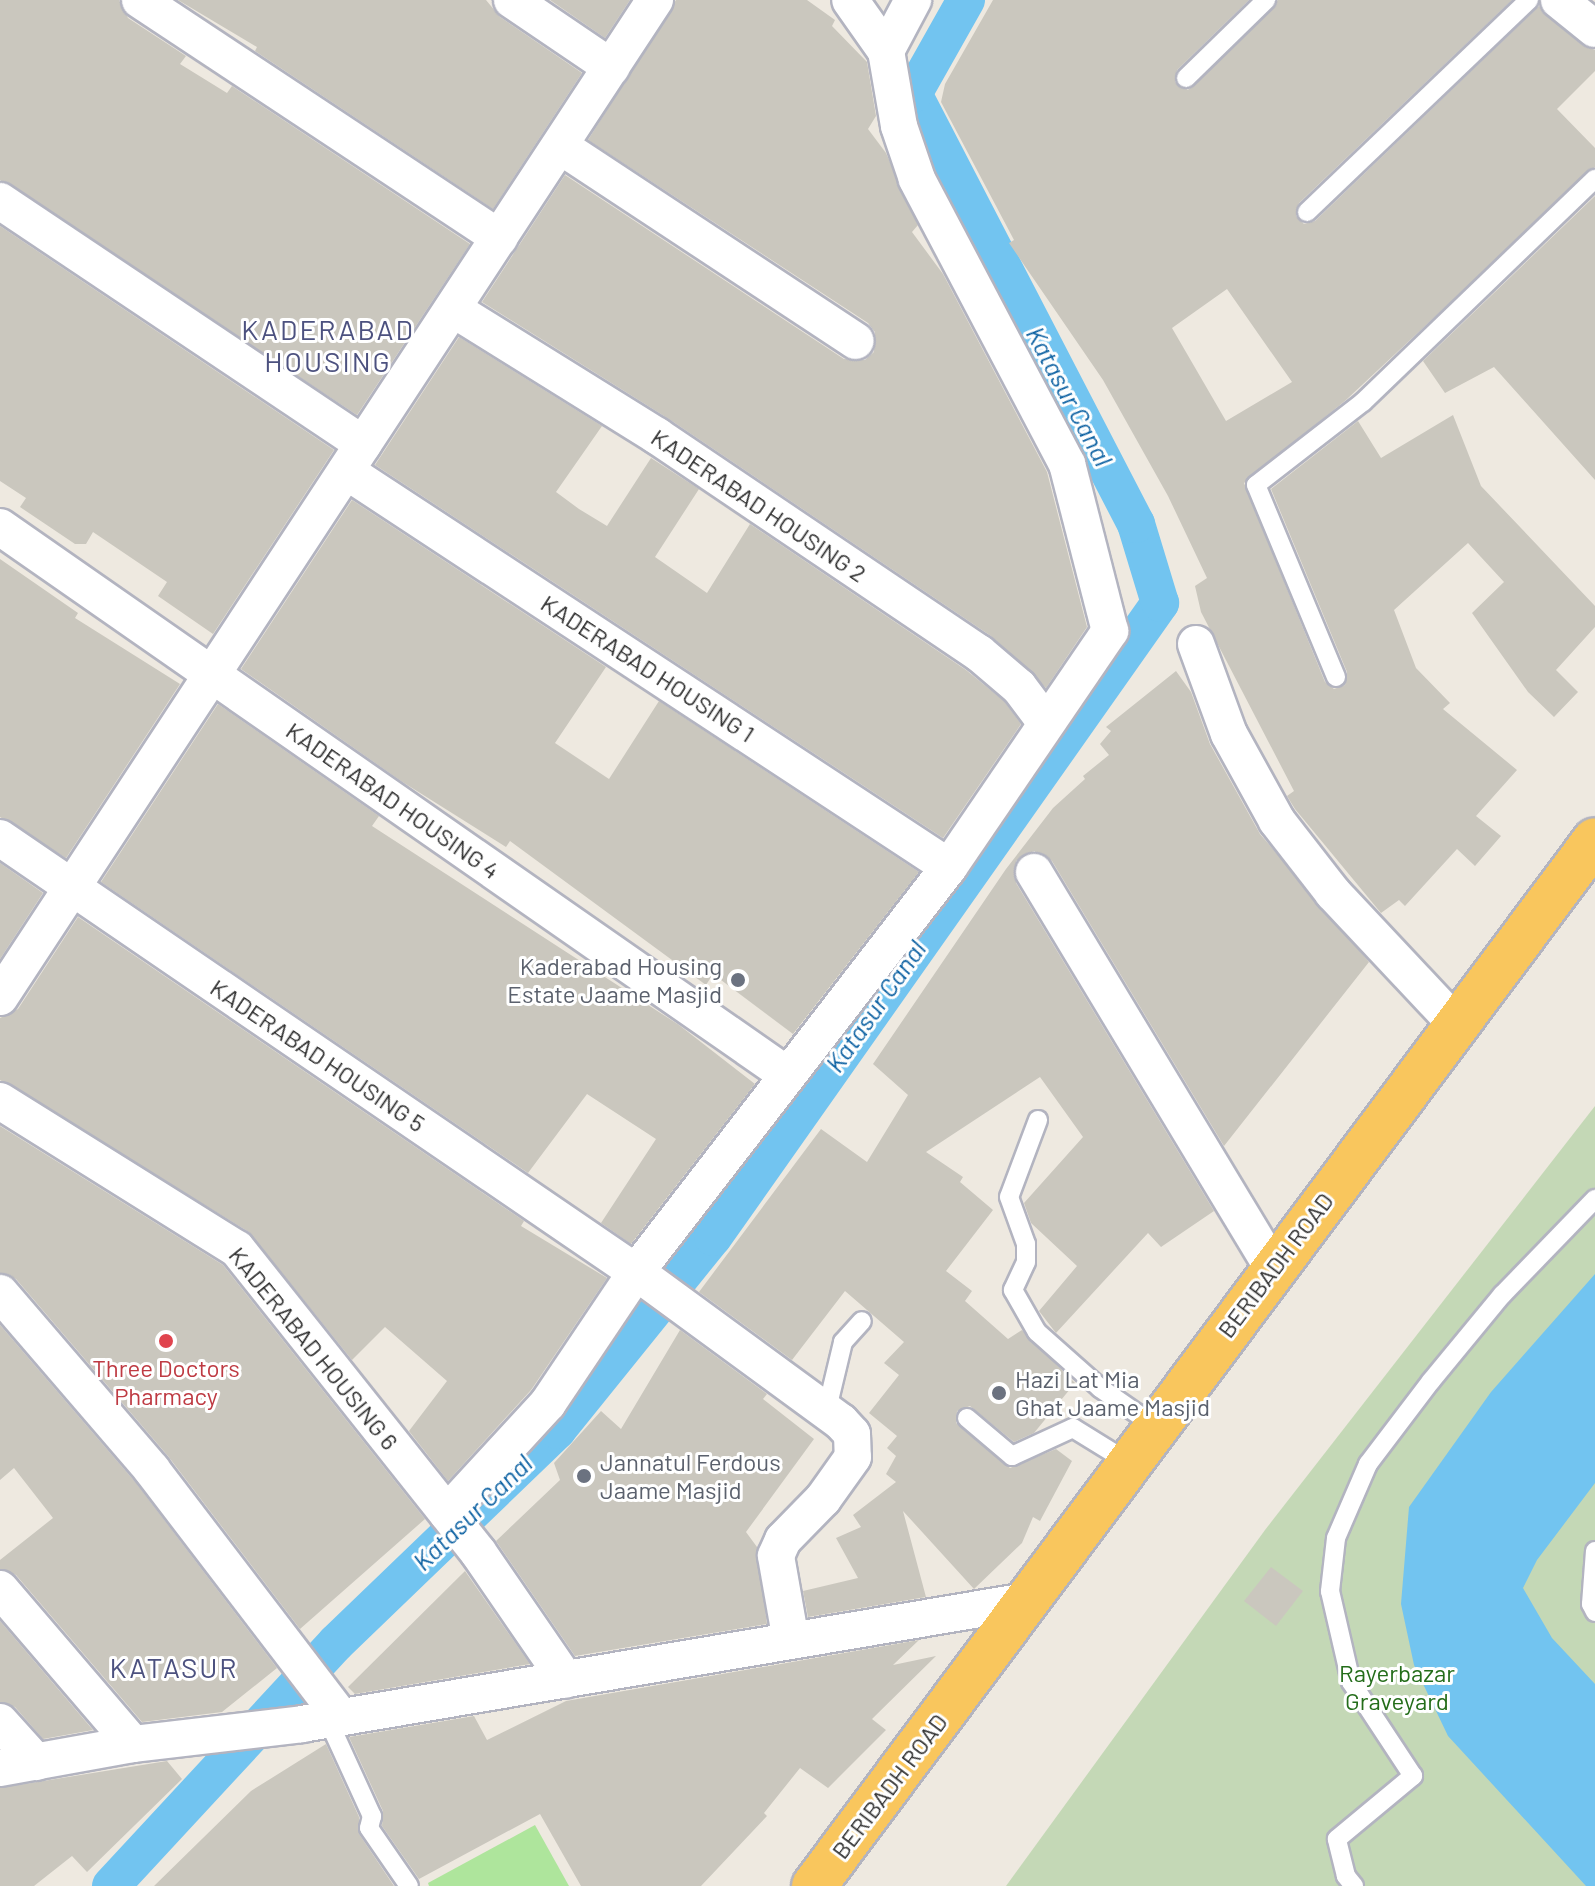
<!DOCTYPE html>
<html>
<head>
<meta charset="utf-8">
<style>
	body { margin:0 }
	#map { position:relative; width:1595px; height:1886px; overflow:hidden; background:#eee9e0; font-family:Barlow,sans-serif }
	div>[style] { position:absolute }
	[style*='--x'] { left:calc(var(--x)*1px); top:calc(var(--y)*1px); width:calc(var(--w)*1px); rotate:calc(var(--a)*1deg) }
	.green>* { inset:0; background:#aee59c }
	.cemetery>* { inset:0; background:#c4d8b6 }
	.water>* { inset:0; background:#72c4f0 }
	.canal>* { height:38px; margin:-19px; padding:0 19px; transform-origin:19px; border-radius:19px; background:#72c4f0 }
	.building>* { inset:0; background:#cac7be }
	.roads { filter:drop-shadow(2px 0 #b3b4c0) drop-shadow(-2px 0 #b3b4c0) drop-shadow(0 2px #b3b4c0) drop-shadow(0 -2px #b3b4c0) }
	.service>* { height:18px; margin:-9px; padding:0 9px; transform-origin:9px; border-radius:9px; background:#fff }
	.minor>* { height:36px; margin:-18px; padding:0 18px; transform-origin:18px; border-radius:18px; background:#fff }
	.trunk>* { height:44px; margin:-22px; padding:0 22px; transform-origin:22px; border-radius:22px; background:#f9c65d }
	.dots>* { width:22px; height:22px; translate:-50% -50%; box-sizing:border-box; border:4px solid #fff; border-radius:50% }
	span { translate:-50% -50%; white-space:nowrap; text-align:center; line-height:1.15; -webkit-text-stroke:6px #fff; paint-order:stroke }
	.street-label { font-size:24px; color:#2d2d2d }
	.worship-label { font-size:24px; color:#5b616d }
	.right { translate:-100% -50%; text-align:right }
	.left { translate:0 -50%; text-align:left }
	.health-label { font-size:24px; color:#be3a42 }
	.park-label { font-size:24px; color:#246d1a }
	.water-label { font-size:26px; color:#0c61a2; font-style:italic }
	.quarter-label { font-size:28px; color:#4c517f; letter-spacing:2px }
</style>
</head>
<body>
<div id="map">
	<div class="green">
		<div style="clip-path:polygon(535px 1825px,569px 1886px,429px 1886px,428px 1883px)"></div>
	</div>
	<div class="cemetery">
		<div style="clip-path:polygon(1595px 1106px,1595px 1886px,1006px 1886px,1265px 1530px)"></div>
	</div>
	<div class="water">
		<div style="clip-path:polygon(1595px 1274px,1595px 1483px,1537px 1560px,1523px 1588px,1552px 1638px,1595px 1684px,1595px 1886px,1586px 1886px,1448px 1736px,1414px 1665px,1401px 1604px,1409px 1507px,1491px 1392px)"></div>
	</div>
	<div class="canal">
		<div style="--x:111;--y:1886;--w:331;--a:-47.2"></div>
		<div style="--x:336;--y:1643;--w:307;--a:-43.9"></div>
		<div style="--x:557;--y:1430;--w:248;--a:-51.1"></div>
		<div style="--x:713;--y:1237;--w:776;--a:-54.81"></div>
		<div style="--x:1160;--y:603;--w:83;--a:-106.9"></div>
		<div style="--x:1136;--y:524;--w:484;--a:-117.4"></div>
		<div style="--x:913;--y:94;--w:108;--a:-60.6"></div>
	</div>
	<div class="building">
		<div style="clip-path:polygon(0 0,119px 0,128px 18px,186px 56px,180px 64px,227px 93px,232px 86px,470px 244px,357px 415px,0 180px)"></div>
		<div style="clip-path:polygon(178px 0,486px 0,500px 17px,582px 73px,493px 209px,255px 51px,257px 47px)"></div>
		<div style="clip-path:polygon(550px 0,630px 0,605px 38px)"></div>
		<div style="clip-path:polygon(676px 0,807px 0,835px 20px,832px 26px,867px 62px,876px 116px,868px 129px,886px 153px,918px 225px,912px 232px,943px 274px,1047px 472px,1087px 627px,1046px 688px,991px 636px,669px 419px,482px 302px,565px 175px,844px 359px,865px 360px,874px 352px,875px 332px,868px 323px,588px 140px)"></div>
		<div style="clip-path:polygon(evenodd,993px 0,1249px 0,1177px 70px,1175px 82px,1188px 90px,1278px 0,1512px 0,1299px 203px,1296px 216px,1304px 224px,1315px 221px,1539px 6px,1582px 45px,1595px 50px,1595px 71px,1557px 109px,1595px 148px,1595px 167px,1346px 400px,1244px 483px,1325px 682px,1334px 689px,1345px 685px,1347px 672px,1271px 489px,1358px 421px,1381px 458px,1453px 415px,1481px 486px,1595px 606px,1595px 627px,1556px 670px,1578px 692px,1554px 717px,1528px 692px,1472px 613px,1504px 582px,1468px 543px,1394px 610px,1416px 668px,1450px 703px,1443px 709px,1517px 770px,1476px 816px,1501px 836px,1475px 866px,1457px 849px,1405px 906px,1399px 900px,1381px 913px,1295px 809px,1287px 796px,1294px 791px,1201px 612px,1195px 586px,1207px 578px,1168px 496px,1103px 380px,1009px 243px,1014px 240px,941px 102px,945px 84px,993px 0,1227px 289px,1292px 382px,1226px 421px,1172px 328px,1227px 289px)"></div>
		<div style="clip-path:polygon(1595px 196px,1595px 480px,1494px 367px,1445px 393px,1423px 361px)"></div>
		<div style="clip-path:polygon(0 226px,334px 450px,213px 634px,158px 596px,167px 582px,93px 532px,86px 544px,75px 544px,20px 507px,26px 498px,0 481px)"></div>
		<div style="clip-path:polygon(459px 337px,602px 426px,556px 492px,579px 509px,607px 526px,651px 458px,699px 489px,655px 557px,707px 593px,750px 524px,966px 670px,1004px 701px,1021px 724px,943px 838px,375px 465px)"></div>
		<div style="clip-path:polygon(352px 500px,606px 667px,555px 743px,609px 779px,659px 701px,919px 872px,793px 1034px,713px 974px,706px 985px,510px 841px,506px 847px,401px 781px,241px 669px)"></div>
		<div style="clip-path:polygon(0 559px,78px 613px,75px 618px,180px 684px,66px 858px,0 817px)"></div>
		<div style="clip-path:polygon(1176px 671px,1191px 692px,1210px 744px,1260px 834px,1369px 962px,1224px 1146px,1052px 861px,1034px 851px,1016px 861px,1016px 883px,1214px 1211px,1161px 1247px,1148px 1233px,1056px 1333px,1039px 1311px,1077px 1266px,1031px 1223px,1024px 1203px,1083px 1137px,1040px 1077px,926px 1152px,963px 1177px,960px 1182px,993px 1210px,946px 1271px,972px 1291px,965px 1301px,1008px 1339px,1022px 1330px,1075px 1383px,1034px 1433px,1014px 1442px,970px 1406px,957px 1411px,956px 1423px,1010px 1468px,1056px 1449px,1072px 1461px,1040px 1521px,1033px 1517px,1022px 1543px,974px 1589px,903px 1511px,926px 1597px,808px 1617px,803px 1591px,858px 1578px,836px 1538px,861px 1527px,853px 1515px,896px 1482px,886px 1474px,896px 1456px,887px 1448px,897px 1436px,869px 1413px,899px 1375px,884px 1363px,904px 1342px,845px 1291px,792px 1360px,699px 1292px,821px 1129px,867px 1162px,908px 1095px,873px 1064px,1006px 869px,1053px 808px,1085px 779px,1083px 776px,1109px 755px,1100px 744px,1111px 731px,1106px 727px)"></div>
		<div style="clip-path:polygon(218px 704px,379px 816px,372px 826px,679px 1025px,755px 1084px,631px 1244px,601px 1223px,656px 1139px,587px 1094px,528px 1173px,101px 882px)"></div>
		<div style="clip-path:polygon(0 863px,43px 893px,0 959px)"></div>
		<div style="clip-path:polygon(78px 917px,524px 1221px,521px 1226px,607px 1278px,531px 1390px,448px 1481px,409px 1431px,447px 1381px,385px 1327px,352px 1360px,249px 1232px,0 1080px,0 1018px,18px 1009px)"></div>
		<div style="clip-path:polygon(0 1126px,223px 1265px,425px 1519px,300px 1629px,168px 1456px,16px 1279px,0 1273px)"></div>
		<div style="clip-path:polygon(0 1325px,136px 1483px,277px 1668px,222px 1712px,142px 1722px,16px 1575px,0 1569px,0 1560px,53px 1518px,14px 1468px,0 1480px)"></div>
		<div style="clip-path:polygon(680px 1330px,767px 1394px,763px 1399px,814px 1439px,746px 1532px,757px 1547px,767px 1624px,575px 1656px,496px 1541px,560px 1480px,554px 1463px,601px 1411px,621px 1429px)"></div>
		<div style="clip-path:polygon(1271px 1567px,1303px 1591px,1276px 1626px,1244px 1601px)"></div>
		<div style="clip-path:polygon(465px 1571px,530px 1664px,355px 1694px,348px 1687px)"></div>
		<div style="clip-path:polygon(0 1621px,93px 1730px,43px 1739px,15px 1707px,0 1702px)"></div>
		<div style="clip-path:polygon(919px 1640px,893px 1665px,936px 1656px,872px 1719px,886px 1730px,828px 1788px,800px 1768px,764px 1813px,767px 1816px,701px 1886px,581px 1886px,540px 1814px,419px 1879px,382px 1826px,383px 1811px,349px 1737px,474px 1716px,487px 1740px,566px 1701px)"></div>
		<div style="clip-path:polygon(326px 1744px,359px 1817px,359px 1834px,394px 1886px,154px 1886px,251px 1791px)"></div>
		<div style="clip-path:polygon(167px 1761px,182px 1779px,87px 1872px,72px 1856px,34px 1886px,0 1886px,0 1788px)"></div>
	</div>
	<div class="roads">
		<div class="service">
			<div style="--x:1186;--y:78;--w:112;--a:-44.3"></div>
			<div style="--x:1307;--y:212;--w:307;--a:-43.7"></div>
			<div style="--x:1336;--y:677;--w:208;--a:-112.6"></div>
			<div style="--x:1256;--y:485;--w:135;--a:-37.8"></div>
			<div style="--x:1363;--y:402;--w:322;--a:-43.9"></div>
			<div style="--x:1038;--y:1120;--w:82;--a:110.6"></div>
			<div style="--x:1009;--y:1197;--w:50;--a:70.1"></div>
			<div style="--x:1026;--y:1244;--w:18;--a:90"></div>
			<div style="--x:1026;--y:1262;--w:31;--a:115"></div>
			<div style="--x:1013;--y:1290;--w:48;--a:60.3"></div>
			<div style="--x:1037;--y:1332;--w:84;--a:41.6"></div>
			<div style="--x:1100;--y:1388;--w:67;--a:34.6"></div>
			<div style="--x:826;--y:1413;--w:73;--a:-76.5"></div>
			<div style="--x:843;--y:1342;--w:28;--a:-48"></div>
			<div style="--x:967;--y:1418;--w:59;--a:40.2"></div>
			<div style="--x:1012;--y:1456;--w:67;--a:-24.7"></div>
			<div style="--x:1073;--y:1428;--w:65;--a:31.7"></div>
			<div style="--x:1595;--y:1551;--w:53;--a:94.3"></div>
			<div style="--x:1591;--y:1604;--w:9;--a:63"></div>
			<div style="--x:328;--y:1720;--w:106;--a:65.4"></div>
			<div style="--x:372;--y:1816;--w:12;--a:104"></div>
			<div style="--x:369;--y:1828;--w:70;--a:55.4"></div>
			<div style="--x:1354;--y:1886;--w:13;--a:-129"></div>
			<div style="--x:1346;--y:1876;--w:38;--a:-104"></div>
			<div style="--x:1337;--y:1839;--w:99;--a:-39.7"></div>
			<div style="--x:1413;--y:1776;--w:113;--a:-123.4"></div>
			<div style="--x:1351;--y:1682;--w:93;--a:-103"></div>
			<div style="--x:1330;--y:1591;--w:53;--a:-83.5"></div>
			<div style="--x:1336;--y:1538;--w:81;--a:-66.6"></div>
			<div style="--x:1368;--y:1464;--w:104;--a:-52.8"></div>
			<div style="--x:1431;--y:1381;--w:112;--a:-50.5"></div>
			<div style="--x:1502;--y:1295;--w:134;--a:-45.9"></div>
		</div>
		<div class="minor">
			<div style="--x:140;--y:0;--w:431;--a:33.5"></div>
			<div style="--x:512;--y:0;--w:120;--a:34.1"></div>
			<div style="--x:1559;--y:0;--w:46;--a:38.9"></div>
			<div style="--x:886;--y:51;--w:58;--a:-62.1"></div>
			<div style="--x:560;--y:146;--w:354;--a:33.4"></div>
			<div style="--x:0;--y:201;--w:437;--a:33.8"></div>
			<div style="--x:453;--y:309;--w:240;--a:31.9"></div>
			<div style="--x:657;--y:436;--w:388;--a:34"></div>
			<div style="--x:979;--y:653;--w:52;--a:40.4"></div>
			<div style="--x:1019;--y:687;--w:45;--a:53.1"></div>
			<div style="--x:346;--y:471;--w:721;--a:33.29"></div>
			<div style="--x:0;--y:527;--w:958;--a:34.84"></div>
			<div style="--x:1196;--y:644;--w:96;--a:69.9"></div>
			<div style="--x:1229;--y:734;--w:99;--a:61.1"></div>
			<div style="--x:1277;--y:821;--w:91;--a:52.1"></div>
			<div style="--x:1333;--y:893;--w:184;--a:46.8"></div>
			<div style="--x:0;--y:838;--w:779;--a:34.32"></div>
			<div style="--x:643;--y:1277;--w:245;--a:36.2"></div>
			<div style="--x:841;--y:1422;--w:16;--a:47"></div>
			<div style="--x:852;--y:1434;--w:23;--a:88"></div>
			<div style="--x:853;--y:1457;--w:52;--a:125.5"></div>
			<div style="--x:823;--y:1499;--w:57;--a:134.3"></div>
			<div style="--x:783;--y:1540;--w:17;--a:114"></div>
			<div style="--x:776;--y:1556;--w:86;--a:80"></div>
			<div style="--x:1034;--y:872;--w:461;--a:58.9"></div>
			<div style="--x:0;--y:997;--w:1193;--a:-56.7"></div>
			<div style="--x:0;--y:1101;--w:279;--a:32"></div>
			<div style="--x:237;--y:1249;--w:387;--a:51.5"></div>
			<div style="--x:478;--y:1552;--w:155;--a:55.5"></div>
			<div style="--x:0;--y:1293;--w:233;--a:49.3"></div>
			<div style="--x:152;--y:1470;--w:311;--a:52.6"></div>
			<div style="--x:447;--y:1513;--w:149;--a:-47.4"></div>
			<div style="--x:548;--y:1403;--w:158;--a:-56.1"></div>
			<div style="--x:636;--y:1272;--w:512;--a:-52.3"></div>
			<div style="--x:949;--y:867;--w:286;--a:-55.7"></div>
			<div style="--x:1110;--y:631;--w:172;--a:-104.4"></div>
			<div style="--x:1067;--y:464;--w:322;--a:-117.8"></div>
			<div style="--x:917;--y:179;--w:56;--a:-108.8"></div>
			<div style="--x:899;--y:126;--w:76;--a:-99.8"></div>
			<div style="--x:886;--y:51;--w:62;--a:-125.2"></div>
			<div style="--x:0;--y:1589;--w:204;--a:49.4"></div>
			<div style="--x:0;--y:1722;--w:54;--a:48"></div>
			<div style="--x:0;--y:1768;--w:135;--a:-10.2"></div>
			<div style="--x:133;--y:1744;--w:170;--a:-6.7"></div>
			<div style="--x:302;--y:1724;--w:734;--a:-9.64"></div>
		</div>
		<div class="trunk">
			<div style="--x:814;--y:1886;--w:1305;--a:-53.25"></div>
		</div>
	</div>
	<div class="dots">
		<div style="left:738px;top:980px;background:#6b7280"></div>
		<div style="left:166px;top:1341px;background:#e0444e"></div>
		<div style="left:999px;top:1393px;background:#6b7280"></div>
		<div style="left:584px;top:1476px;background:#6b7280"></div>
	</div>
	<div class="street-label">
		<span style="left:759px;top:505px;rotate:34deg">KADERABAD HOUSING 2</span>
		<span style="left:648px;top:668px;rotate:33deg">KADERABAD HOUSING 1</span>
		<span style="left:393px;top:800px;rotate:35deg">KADERABAD HOUSING 4</span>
		<span style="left:318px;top:1055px;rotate:34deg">KADERABAD HOUSING 5</span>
		<span style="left:1275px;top:1265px;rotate:-53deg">BERIBADH ROAD</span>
		<span style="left:314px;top:1348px;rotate:51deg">KADERABAD HOUSING 6</span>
		<span style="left:889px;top:1786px;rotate:-53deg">BERIBADH ROAD</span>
	</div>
	<div class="worship-label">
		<span class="right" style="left:722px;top:980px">Kaderabad Housing<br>Estate Jaame Masjid</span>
		<span class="left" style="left:1015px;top:1393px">Hazi Lat Mia<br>Ghat Jaame Masjid</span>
		<span class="left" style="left:600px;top:1476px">Jannatul Ferdous<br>Jaame Masjid</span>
	</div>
	<div class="health-label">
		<span style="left:166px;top:1382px">Three Doctors<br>Pharmacy</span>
	</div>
	<div class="park-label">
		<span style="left:1397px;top:1687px">Rayerbazar<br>Graveyard</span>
	</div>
	<div class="water-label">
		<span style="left:1070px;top:396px;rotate:62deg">Katasur Canal</span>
		<span style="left:875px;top:1006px;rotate:-55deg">Katasur Canal</span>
		<span style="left:472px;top:1512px;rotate:-44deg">Katasur Canal</span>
	</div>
	<div class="quarter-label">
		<span style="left:328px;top:345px">KADERABAD<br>HOUSING</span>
		<span style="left:174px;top:1667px">KATASUR</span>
	</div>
</div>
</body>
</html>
